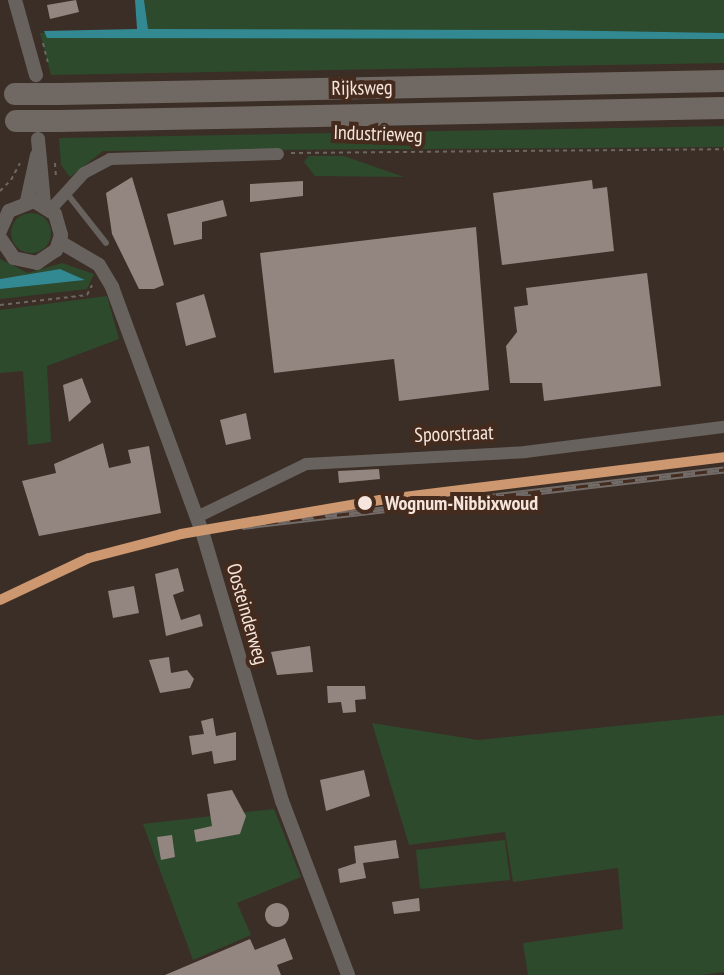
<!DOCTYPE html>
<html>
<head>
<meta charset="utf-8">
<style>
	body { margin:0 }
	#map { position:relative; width:724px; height:975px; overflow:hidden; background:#3b2e26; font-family:"PT Sans Narrow",sans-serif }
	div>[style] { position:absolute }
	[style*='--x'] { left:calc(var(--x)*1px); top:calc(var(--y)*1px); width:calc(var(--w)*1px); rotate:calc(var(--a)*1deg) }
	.green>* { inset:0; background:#2d4a2c }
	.round { border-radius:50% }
	.water>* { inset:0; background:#328992 }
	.building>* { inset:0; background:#938681 }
	.path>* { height:2px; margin-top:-1px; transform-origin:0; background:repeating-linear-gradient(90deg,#6d6762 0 4px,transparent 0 8px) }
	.service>* { height:6px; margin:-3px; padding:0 3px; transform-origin:3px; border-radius:3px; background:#68625e }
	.minor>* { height:12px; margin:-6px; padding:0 6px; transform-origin:6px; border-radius:6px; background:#68625e }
	.tertiary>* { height:14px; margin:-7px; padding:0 7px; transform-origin:7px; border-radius:7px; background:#68625e }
	.motorway>* { height:22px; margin:-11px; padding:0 11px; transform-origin:11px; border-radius:11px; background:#706862 }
	.rail>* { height:7px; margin-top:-3.5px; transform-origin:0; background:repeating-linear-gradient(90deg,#442b1d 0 12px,#726b67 0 24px); box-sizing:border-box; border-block:2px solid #726b67 }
	.motorway-bridge>* { height:22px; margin:-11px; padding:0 11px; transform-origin:11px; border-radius:11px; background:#706862 }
	.tram-1>* { height:10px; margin:-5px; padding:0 5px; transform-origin:5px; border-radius:5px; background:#cd976f }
	.dots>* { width:22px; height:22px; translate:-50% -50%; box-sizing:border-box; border:4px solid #442b1d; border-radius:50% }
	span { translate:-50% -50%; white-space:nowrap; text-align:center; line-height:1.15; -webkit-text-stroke:8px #442b1d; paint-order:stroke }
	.street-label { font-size:20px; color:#f6e5dc }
	.stop-label { font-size:20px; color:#f6e5dc; font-weight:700 }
	.left { translate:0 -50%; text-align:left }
</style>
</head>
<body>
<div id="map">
	<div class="green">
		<div style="clip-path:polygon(144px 0,724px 0,724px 33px,148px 29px)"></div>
		<div style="clip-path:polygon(40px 33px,724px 39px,724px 63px,51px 75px)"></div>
		<div style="clip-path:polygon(724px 126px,724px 147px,103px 151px,70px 177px,61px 165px,59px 138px)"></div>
		<div style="clip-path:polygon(309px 156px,344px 156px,404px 177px,315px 176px,304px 162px)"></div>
		<div class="round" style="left:11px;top:213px;width:40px;height:40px"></div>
		<div style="clip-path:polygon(0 259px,28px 273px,62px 263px,94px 274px,87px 289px,0 299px,0 289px,85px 280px,60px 269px,0 279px)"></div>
		<div style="clip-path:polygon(107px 296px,119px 339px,47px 366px,51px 442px,28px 445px,23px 371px,0 373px,0 310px)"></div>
		<div style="clip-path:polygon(724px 715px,724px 972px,701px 975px,528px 975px,523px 943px,623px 929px,618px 868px,513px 882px,505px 832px,409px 845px,372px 723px,478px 740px)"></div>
		<div style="clip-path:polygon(274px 809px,301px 877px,237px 903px,251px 935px,193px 960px,143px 824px)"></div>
		<div style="clip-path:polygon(505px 840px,510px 880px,420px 889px,416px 850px)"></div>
	</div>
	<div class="water">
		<div style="clip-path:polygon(135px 0,144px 0,148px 29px,543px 30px,724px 33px,724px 39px,47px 38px,44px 31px,137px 29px)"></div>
		<div style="clip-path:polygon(60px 269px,85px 280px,0 289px,0 279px)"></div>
	</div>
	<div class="building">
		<div style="clip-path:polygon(76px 0,79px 12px,50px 19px,47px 5px)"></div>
		<div style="clip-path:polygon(132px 177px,164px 285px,154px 289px,139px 289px,112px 234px,106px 193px)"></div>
		<div style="clip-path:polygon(592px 180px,593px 189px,607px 187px,614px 251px,502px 265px,493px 193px)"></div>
		<div style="clip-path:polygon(303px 181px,303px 196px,250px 202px,250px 184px)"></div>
		<div style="clip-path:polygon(223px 200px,227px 216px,202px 222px,202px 239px,174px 245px,167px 214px)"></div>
		<div style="clip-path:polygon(476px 227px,489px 390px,399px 401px,394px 359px,274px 373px,260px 253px)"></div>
		<div style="clip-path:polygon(647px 273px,661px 386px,544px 401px,542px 383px,510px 383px,506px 346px,517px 332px,514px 307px,528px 305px,526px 288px)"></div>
		<div style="clip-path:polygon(204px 294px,216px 337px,186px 346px,176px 303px)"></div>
		<div style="clip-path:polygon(82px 378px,91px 402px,69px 422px,63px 385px)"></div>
		<div style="clip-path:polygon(246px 413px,251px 439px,226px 445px,220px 420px)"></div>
		<div style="clip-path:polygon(103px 443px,109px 468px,131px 463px,128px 450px,149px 446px,161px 513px,39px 536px,22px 481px,56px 473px,54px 464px)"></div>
		<div style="clip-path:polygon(379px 469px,380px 479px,339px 483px,338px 471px)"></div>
		<div style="clip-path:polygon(178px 568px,184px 591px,173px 595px,181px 620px,200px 614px,203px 626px,166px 636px,155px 574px)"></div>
		<div style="clip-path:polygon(134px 586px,139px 613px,113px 618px,108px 591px)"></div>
		<div style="clip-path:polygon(310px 646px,313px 672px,277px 675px,271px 652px)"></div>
		<div style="clip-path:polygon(169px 657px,171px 673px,187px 670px,194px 679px,190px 688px,160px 693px,149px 660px)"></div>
		<div style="clip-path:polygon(327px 686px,365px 686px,366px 699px,355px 700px,356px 712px,343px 713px,341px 702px,328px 703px)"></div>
		<div style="clip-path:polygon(213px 718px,216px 736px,236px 732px,236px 760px,214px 764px,212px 751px,192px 755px,189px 736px,204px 734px,201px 721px)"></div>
		<div style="clip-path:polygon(364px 770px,370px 796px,326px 811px,320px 780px)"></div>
		<div style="clip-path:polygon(232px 790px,246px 816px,240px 834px,196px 842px,194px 830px,212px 826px,207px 794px)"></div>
		<div style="clip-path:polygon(172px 835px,175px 857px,161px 860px,157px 837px)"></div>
		<div style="clip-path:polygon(396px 840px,399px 858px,363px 863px,366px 878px,340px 883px,338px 869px,356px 863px,354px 846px)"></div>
		<div style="clip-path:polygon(419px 898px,420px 911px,394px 914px,392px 902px)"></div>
		<div class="round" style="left:265px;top:903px;width:24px;height:24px"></div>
		<div style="clip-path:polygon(285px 938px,293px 959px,277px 965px,281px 975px,165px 975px,250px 939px,255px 950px)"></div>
	</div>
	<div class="path">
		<div style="--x:43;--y:43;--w:21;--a:76"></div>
		<div style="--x:291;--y:153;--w:433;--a:-0.5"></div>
		<div style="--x:55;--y:163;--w:16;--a:86"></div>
		<div style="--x:11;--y:180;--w:19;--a:-62"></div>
		<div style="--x:0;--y:191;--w:14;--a:-45"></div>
		<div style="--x:0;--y:305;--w:88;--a:-6.6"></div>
		<div style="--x:87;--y:295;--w:11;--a:-63"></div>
	</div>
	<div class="service">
		<div style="--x:65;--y:191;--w:66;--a:51.7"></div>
	</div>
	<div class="minor">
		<div style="--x:51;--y:209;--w:49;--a:-47.5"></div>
		<div style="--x:84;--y:173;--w:30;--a:-28"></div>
		<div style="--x:110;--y:159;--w:168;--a:-1.7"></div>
		<div style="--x:197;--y:517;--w:121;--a:-25.9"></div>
		<div style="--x:306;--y:464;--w:219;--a:-3.1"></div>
		<div style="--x:525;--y:452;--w:201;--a:-7.2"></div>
	</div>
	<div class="tertiary">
		<div style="--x:15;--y:0;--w:78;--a:74.4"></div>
		<div style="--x:38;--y:139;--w:65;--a:84.7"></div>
		<div style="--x:27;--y:201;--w:47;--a:-77.7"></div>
		<div style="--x:0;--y:231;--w:22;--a:-66"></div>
		<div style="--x:9;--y:211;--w:27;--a:-22"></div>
		<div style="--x:34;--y:201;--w:25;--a:32"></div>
		<div style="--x:55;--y:214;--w:22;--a:74"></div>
		<div style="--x:61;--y:235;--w:16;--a:108"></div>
		<div style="--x:56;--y:250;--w:23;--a:146"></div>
		<div style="--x:37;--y:263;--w:24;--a:-168"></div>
		<div style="--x:14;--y:258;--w:24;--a:-125"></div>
		<div style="--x:60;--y:242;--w:45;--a:30.5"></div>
		<div style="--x:99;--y:265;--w:26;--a:59"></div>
		<div style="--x:112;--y:287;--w:260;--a:69.8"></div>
		<div style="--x:202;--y:531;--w:282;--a:73.5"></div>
		<div style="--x:282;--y:801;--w:186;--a:69.2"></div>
	</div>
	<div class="motorway">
		<div style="--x:59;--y:94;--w:665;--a:-1.12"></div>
		<div style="--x:60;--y:121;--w:664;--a:-1.12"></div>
	</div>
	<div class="rail">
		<div style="--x:242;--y:526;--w:485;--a:-6.7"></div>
	</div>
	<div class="motorway-bridge">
		<div style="--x:15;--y:94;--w:44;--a:0"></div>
		<div style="--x:16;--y:121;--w:44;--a:0"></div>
	</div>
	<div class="tram-1">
		<div style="--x:0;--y:600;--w:98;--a:-25.3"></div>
		<div style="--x:89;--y:558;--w:95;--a:-14.6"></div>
		<div style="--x:181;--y:534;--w:202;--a:-9.7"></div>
		<div style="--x:380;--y:500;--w:347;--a:-7.1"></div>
	</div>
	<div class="dots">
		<div style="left:365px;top:503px;background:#f6e5dc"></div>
	</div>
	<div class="street-label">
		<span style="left:362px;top:88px;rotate:-1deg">Rijksweg</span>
		<span style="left:378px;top:134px;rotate:2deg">Industrieweg</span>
		<span style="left:454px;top:434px;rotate:-2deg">Spoorstraat</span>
		<span style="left:247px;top:614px;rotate:74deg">Oosteinderweg</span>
	</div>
	<div class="stop-label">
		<span class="left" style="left:385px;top:503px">Wognum-Nibbixwoud</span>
	</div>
</div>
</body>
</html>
